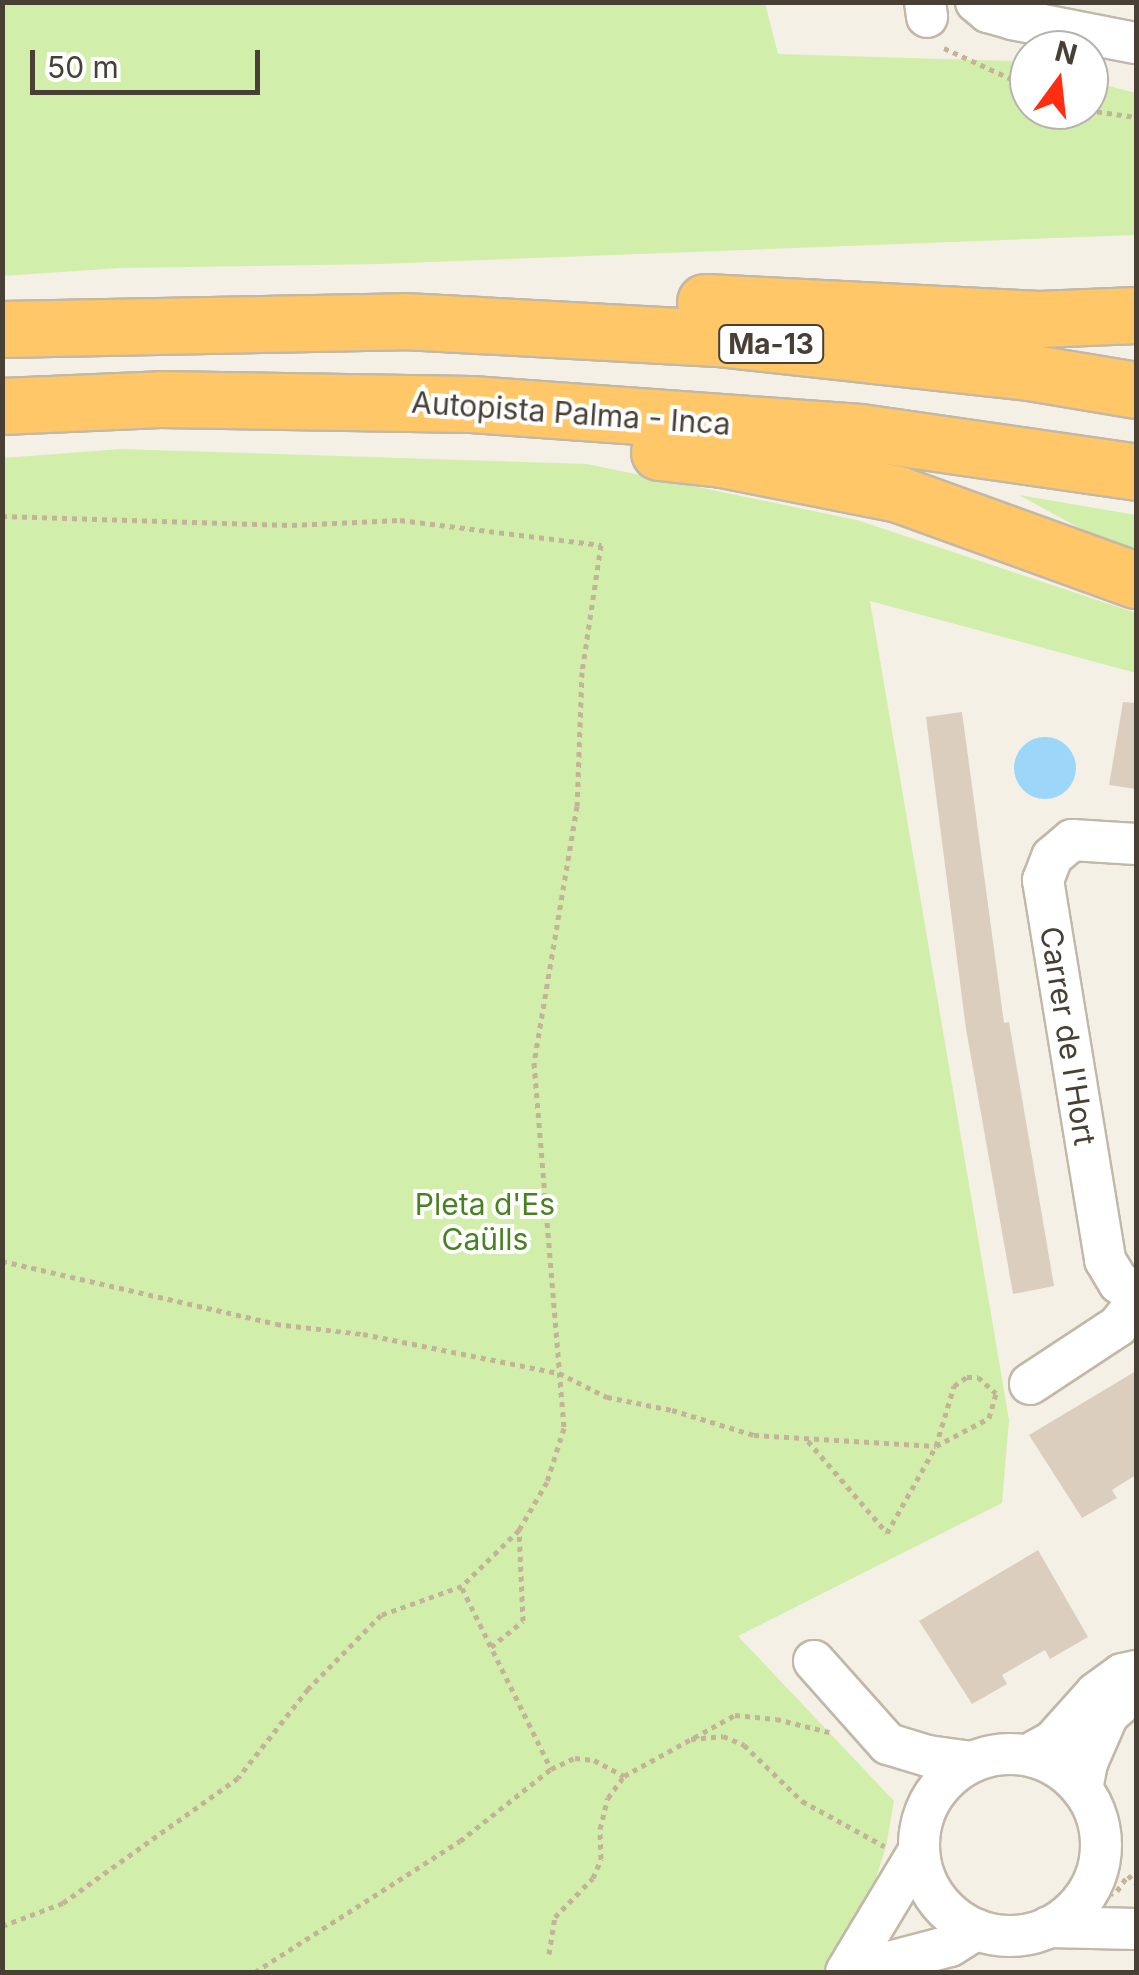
<!DOCTYPE html>
<html>
<head>
<meta charset="utf-8">
<style>
	body { margin:0 }
	#map { position:relative; width:1139px; height:1975px; overflow:hidden; background:#f5f0e6; font-family:Inter,sans-serif }
	div>[style] { position:absolute }
	[style*='--x'] { left:calc(var(--x)*1px); top:calc(var(--y)*1px); width:calc(var(--w)*1px); rotate:calc(var(--a)*1deg) }
	.green>* { inset:0; background:#d2eeab }
	.water>* { inset:0; background:#9cd6f8 }
	.round { border-radius:50% }
	.building>* { inset:0; background:#dbcebe }
	.path>* { height:5px; margin-top:-2.5px; transform-origin:0; background:repeating-linear-gradient(90deg,#c5b398 0 5px,transparent 0 10px) }
	.roads { filter:drop-shadow(2px 0 #c2b8a8) drop-shadow(-2px 0 #c2b8a8) drop-shadow(0 2px #c2b8a8) drop-shadow(0 -2px #c2b8a8) }
	.minor>* { height:40px; margin:-20px; padding:0 20px; transform-origin:20px; border-radius:20px; background:#fff }
	.minor>.ring { margin:-20px; padding:0; box-sizing:content-box; background:none; border:40px solid #fff; border-radius:50% }
	.highway>* { height:55px; margin:-27.5px; padding:0 27.5px; transform-origin:27.5px; border-radius:27.5px; background:#ffc767 }
	span { translate:-50% -50%; white-space:nowrap; text-align:center; line-height:1.15; -webkit-text-stroke:8px #fff; paint-order:stroke }
	.shield-label span { padding:2px 8px; background:#fff; border:2px solid; border-radius:8px; -webkit-text-stroke-width:0 }
	.shield-label { font-size:28px; color:#494035; font-weight:700 }
	.street-label { font-size:30px; color:#494035 }
	.park-label { font-size:30px; color:#498121 }
	.frame { position:absolute; inset:0; border:5px solid #494035; pointer-events:none }
	.north { position:absolute; left:1009px; top:30px; width:100px; height:100px; box-sizing:border-box; background:#fff; border:2px solid #b6b3ae; border-radius:50%; rotate:15deg; font-size:28px; font-weight:700; line-height:40px; text-align:center; color:#494035 }
	.north::after { content:''; display:block; margin:auto; width:35px; height:45px; background:#ff2e13; clip-path:polygon(50% 0,100% 100%,50% 72%,0 100%) }
	.scale { position:absolute; left:30px; top:50px; width:230px; height:45px; box-sizing:border-box; border:5px solid #494035; border-top:0; padding-left:12px; font-size:30px; line-height:35px; white-space:nowrap; color:#494035; -webkit-text-stroke:8px #fff; paint-order:stroke }
</style>
</head>
<body>
<div id="map">
	<div class="green">
		<div style="clip-path:polygon(3px 2px,765px 3px,778px 54px,1012px 61px,1029px 65px,1029px 110px,1089px 110px,1089px 81px,1136px 93px,1136px 235px,380px 264px,120px 268px,3px 276px)"></div>
		<div style="clip-path:polygon(121px 449px,587px 464px,857px 520px,1136px 613px,1136px 673px,870px 601px,1009px 1420px,1002px 1503px,738px 1636px,894px 1801px,886px 1847px,845px 1972px,3px 1972px,3px 458px)"></div>
		<div style="clip-path:polygon(1019px 495px,1136px 515px,1136px 559px)"></div>
	</div>
	<div class="water">
		<div class="round" style="left:1014px;top:737px;width:62px;height:62px"></div>
	</div>
	<div class="building">
		<div style="clip-path:polygon(1123px 702px,1136px 703px,1136px 789px,1109px 785px)"></div>
		<div style="clip-path:polygon(962px 712px,1004px 1023px,1009px 1022px,1054px 1286px,1013px 1294px,966px 1029px,926px 717px)"></div>
		<div style="clip-path:polygon(1136px 1371px,1136px 1475px,1112px 1490px,1117px 1498px,1082px 1518px,1029px 1435px)"></div>
		<div style="clip-path:polygon(1038px 1550px,1088px 1637px,1050px 1659px,1045px 1650px,1002px 1675px,1007px 1684px,972px 1704px,919px 1621px)"></div>
	</div>
	<div class="path">
		<div style="--x:944;--y:48;--w:94;--a:24.6"></div>
		<div style="--x:1087;--y:110;--w:49;--a:8.1"></div>
		<div style="--x:2;--y:516;--w:290;--a:1.8"></div>
		<div style="--x:292;--y:525;--w:108;--a:-2.7"></div>
		<div style="--x:400;--y:520;--w:203;--a:7.1"></div>
		<div style="--x:601;--y:545;--w:128;--a:98.5"></div>
		<div style="--x:582;--y:672;--w:134;--a:92.1"></div>
		<div style="--x:577;--y:806;--w:261;--a:99.5"></div>
		<div style="--x:534;--y:1063;--w:366;--a:85.3"></div>
		<div style="--x:564;--y:1428;--w:57;--a:107.5"></div>
		<div style="--x:547;--y:1482;--w:56;--a:120.3"></div>
		<div style="--x:519;--y:1530;--w:80;--a:135.5"></div>
		<div style="--x:462;--y:1586;--w:86;--a:160.3"></div>
		<div style="--x:381;--y:1615;--w:104;--a:134.6"></div>
		<div style="--x:308;--y:1689;--w:113;--a:128.2"></div>
		<div style="--x:238;--y:1778;--w:215;--a:144.5"></div>
		<div style="--x:63;--y:1903;--w:65;--a:159.3"></div>
		<div style="--x:2;--y:1261;--w:281;--a:12.9"></div>
		<div style="--x:276;--y:1324;--w:88;--a:6.6"></div>
		<div style="--x:363;--y:1334;--w:200;--a:11.3"></div>
		<div style="--x:559;--y:1373;--w:54;--a:26.6"></div>
		<div style="--x:607;--y:1397;--w:66;--a:11.3"></div>
		<div style="--x:672;--y:1410;--w:86;--a:17"></div>
		<div style="--x:754;--y:1435;--w:182;--a:3.5"></div>
		<div style="--x:936;--y:1446;--w:60;--a:-27.8"></div>
		<div style="--x:989;--y:1418;--w:25;--a:-74"></div>
		<div style="--x:808;--y:1441;--w:121;--a:49.3"></div>
		<div style="--x:887;--y:1533;--w:100;--a:-60.6"></div>
		<div style="--x:936;--y:1446;--w:63;--a:-73.3"></div>
		<div style="--x:954;--y:1386;--w:16;--a:-35"></div>
		<div style="--x:967;--y:1377;--w:11;--a:0"></div>
		<div style="--x:978;--y:1377;--w:24;--a:42"></div>
		<div style="--x:462;--y:1588;--w:202;--a:63.8"></div>
		<div style="--x:491;--y:1647;--w:41;--a:-39.1"></div>
		<div style="--x:523;--y:1621;--w:91;--a:-92.5"></div>
		<div style="--x:691;--y:1739;--w:32;--a:-5"></div>
		<div style="--x:723;--y:1736;--w:23;--a:23"></div>
		<div style="--x:744;--y:1745;--w:81;--a:44"></div>
		<div style="--x:802;--y:1801;--w:94;--a:28.8"></div>
		<div style="--x:1107;--y:1813;--w:21;--a:76"></div>
		<div style="--x:1112;--y:1833;--w:63;--a:90.9"></div>
		<div style="--x:1117;--y:1891;--w:19;--a:-55"></div>
		<div style="--x:1128;--y:1875;--w:11;--a:45"></div>
		<div style="--x:549;--y:1954;--w:37;--a:-81"></div>
		<div style="--x:555;--y:1917;--w:54;--a:-45.7"></div>
		<div style="--x:593;--y:1878;--w:21;--a:-67"></div>
		<div style="--x:601;--y:1859;--w:30;--a:-92"></div>
		<div style="--x:600;--y:1829;--w:32;--a:-76"></div>
		<div style="--x:608;--y:1798;--w:27;--a:-54"></div>
		<div style="--x:255;--y:1972;--w:243;--a:-32.6"></div>
		<div style="--x:460;--y:1841;--w:116;--a:-38.4"></div>
		<div style="--x:551;--y:1769;--w:26;--a:-25"></div>
		<div style="--x:575;--y:1758;--w:19;--a:6"></div>
		<div style="--x:594;--y:1760;--w:34;--a:28"></div>
		<div style="--x:624;--y:1776;--w:127;--a:-28.8"></div>
		<div style="--x:735;--y:1715;--w:41;--a:5.6"></div>
		<div style="--x:776;--y:1719;--w:55;--a:13.8"></div>
	</div>
	<div class="roads">
		<div class="minor">
			<div style="--x:925;--y:2;--w:15;--a:82"></div>
			<div style="--x:976;--y:2;--w:16;--a:40"></div>
			<div style="--x:988;--y:12;--w:25;--a:16"></div>
			<div style="--x:1012;--y:19;--w:126;--a:11"></div>
			<div style="--x:1136;--y:844;--w:64;--a:-176.4"></div>
			<div style="--x:1072;--y:840;--w:26;--a:140"></div>
			<div style="--x:1052;--y:857;--w:25;--a:111"></div>
			<div style="--x:1043;--y:880;--w:385;--a:80.7"></div>
			<div style="--x:1105;--y:1260;--w:27;--a:59"></div>
			<div style="--x:1119;--y:1283;--w:19;--a:25"></div>
			<div style="--x:1030;--y:1384;--w:105;--a:-33.4"></div>
			<div style="--x:1118;--y:1326;--w:29;--a:-52"></div>
			<div style="--x:814;--y:1661;--w:111;--a:48.3"></div>
			<div style="--x:888;--y:1744;--w:42;--a:16.7"></div>
			<div style="--x:928;--y:1756;--w:44;--a:7.8"></div>
			<div class="ring" style="left:919px;top:1754px;width:142px;height:142px"></div>
			<div style="--x:1028;--y:1755;--w:29;--a:-29"></div>
			<div style="--x:1053;--y:1741;--w:64;--a:-48.1"></div>
			<div style="--x:1096;--y:1693;--w:32;--a:-36"></div>
			<div style="--x:1122;--y:1674;--w:14;--a:-12"></div>
			<div style="--x:1082;--y:1789;--w:26;--a:-79"></div>
			<div style="--x:1087;--y:1763;--w:52;--a:-66.4"></div>
			<div style="--x:1108;--y:1715;--w:38;--a:-42"></div>
			<div style="--x:1049;--y:1927;--w:87;--a:1.3"></div>
			<div style="--x:846;--y:1972;--w:140;--a:-59"></div>
			<div style="--x:851;--y:1972;--w:102;--a:-14.7"></div>
			<div style="--x:950;--y:1946;--w:31;--a:-32"></div>
		</div>
		<div class="highway">
			<div style="--x:705;--y:302;--w:334;--a:2.9"></div>
			<div style="--x:1039;--y:319;--w:97;--a:-2.4"></div>
			<div style="--x:2;--y:329;--w:402;--a:-1.1"></div>
			<div style="--x:404;--y:321;--w:313;--a:3.1"></div>
			<div style="--x:717;--y:338;--w:313;--a:6.2"></div>
			<div style="--x:1028;--y:372;--w:109;--a:9.5"></div>
			<div style="--x:2;--y:406;--w:158;--a:-2.5"></div>
			<div style="--x:160;--y:399;--w:311;--a:0.9"></div>
			<div style="--x:471;--y:404;--w:390;--a:4.1"></div>
			<div style="--x:860;--y:432;--w:279;--a:8.2"></div>
			<div style="--x:659;--y:452;--w:63;--a:6.3"></div>
			<div style="--x:722;--y:459;--w:179;--a:11.2"></div>
			<div style="--x:898;--y:494;--w:253;--a:19.9"></div>
		</div>
	</div>
	<div class="shield-label">
		<span style="left:771px;top:344px">Ma-13</span>
	</div>
	<div class="street-label">
		<span style="left:571px;top:413px;rotate:4deg">Autopista Palma - Inca</span>
		<span style="left:1068px;top:1036px;rotate:81deg">Carrer de l'Hort</span>
	</div>
	<div class="park-label">
		<span style="left:485px;top:1221px">Pleta d'Es<br>Caülls</span>
	</div>
	<div class="frame"></div>
	<div class="north">N</div>
	<div class="scale">50 m</div>
</div>
</body>
</html>
